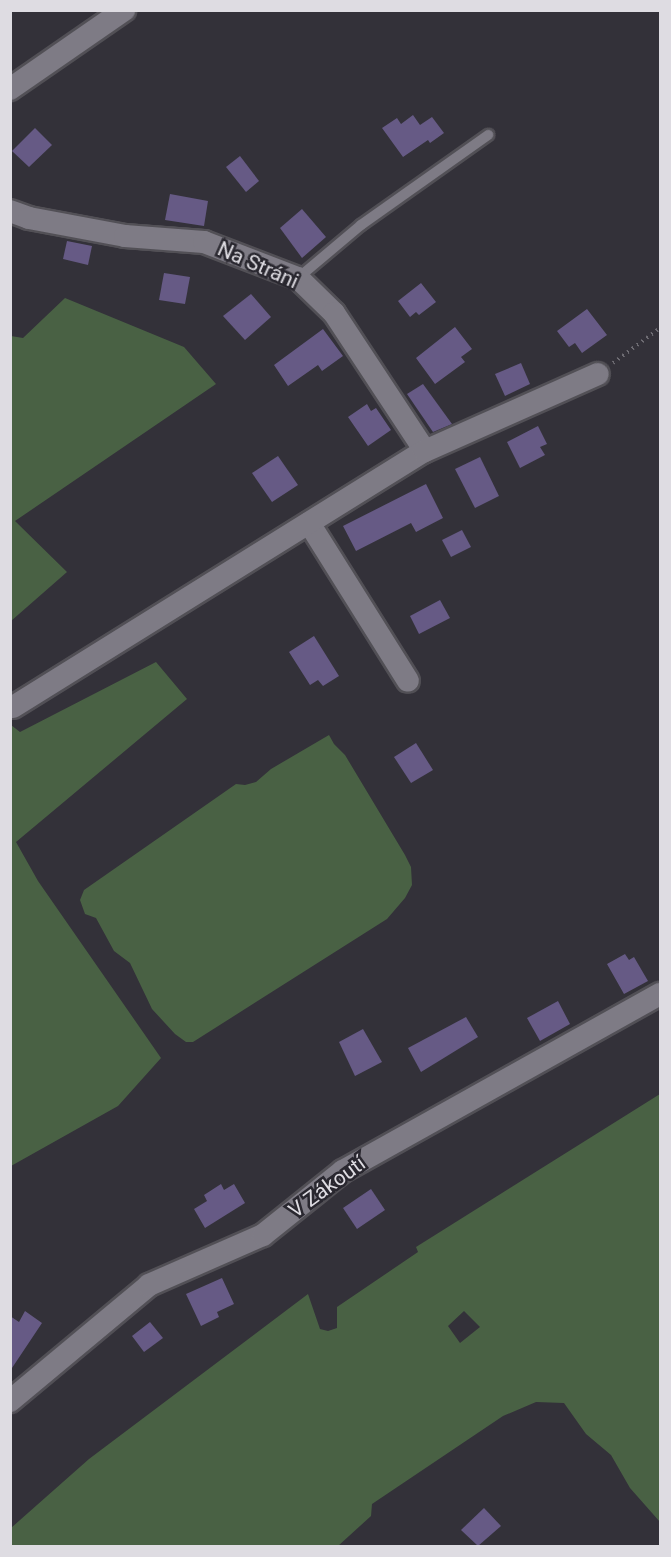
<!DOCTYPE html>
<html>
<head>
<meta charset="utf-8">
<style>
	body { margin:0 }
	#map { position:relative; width:671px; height:1557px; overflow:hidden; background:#333139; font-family:Roboto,sans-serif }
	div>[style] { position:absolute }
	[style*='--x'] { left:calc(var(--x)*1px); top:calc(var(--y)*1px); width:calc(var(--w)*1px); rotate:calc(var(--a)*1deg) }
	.green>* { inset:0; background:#496144 }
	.building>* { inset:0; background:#665a85 }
	.path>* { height:4px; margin-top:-2px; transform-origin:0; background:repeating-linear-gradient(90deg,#6e6c73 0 1.5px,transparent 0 6px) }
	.roads { filter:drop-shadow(2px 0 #525056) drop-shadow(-2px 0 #525056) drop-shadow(0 2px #525056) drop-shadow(0 -2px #525056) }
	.service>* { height:10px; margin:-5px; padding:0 5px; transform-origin:5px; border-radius:5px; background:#7e7b85 }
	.minor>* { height:22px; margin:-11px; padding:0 11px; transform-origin:11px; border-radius:11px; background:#7e7b85 }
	span { translate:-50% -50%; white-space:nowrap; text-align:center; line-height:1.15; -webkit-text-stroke:5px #29272f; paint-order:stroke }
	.street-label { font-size:21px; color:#dedce2 }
	.frame { position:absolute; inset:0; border:12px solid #dedce2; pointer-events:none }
</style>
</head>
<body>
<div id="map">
	<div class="green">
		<div style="clip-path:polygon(65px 298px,184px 347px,216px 384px,15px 521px,67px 572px,11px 621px,11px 336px,23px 338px)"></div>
		<div style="clip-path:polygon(156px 662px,187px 699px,16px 842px,38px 881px,161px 1058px,118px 1106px,11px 1166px,11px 725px,20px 732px)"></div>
		<div style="clip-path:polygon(329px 735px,334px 744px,345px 755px,405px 855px,411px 867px,412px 885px,405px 898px,387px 919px,193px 1042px,186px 1042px,175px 1034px,152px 1009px,130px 963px,114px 951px,96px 918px,85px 914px,80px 900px,84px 890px,236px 784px,245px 785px,256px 782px,271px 769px)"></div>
		<div style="clip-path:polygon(evenodd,660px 1094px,660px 1522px,630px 1488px,611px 1455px,586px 1434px,564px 1403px,536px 1402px,503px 1416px,372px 1504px,371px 1516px,338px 1546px,11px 1546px,11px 1528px,89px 1459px,308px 1294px,320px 1329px,328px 1331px,337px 1328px,337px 1307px,418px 1252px,416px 1247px,660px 1094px,464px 1311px,480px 1327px,460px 1343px,448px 1326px,464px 1311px)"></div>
	</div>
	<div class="building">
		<div style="clip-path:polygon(413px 115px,420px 125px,432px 117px,444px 133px,430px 143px,428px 140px,403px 157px,382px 128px,397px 118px,401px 124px)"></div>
		<div style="clip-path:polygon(35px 128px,52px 145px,29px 167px,12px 151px)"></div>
		<div style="clip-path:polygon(240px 156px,259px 181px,246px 192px,226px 167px)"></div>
		<div style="clip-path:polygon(170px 194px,208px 201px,204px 226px,165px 220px)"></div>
		<div style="clip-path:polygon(302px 209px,326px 237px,302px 258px,280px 228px)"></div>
		<div style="clip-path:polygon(67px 241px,92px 246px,88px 265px,63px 259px)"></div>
		<div style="clip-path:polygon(164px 273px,190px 277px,185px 304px,159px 300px)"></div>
		<div style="clip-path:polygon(421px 283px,436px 302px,419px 315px,416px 312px,410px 317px,398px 301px)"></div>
		<div style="clip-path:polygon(251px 294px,271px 317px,245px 340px,223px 316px)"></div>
		<div style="clip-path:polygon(587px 309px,607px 335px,582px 353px,575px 343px,569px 347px,557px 331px)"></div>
		<div style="clip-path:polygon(455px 327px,472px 349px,461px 357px,465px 362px,435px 384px,416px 358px)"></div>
		<div style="clip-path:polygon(323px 329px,343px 356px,322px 371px,318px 365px,288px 386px,274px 365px)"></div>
		<div style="clip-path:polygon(521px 363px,530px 384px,505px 396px,495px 374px)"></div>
		<div style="clip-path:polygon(423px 384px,452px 424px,433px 432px,407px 394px)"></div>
		<div style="clip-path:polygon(367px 404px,371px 411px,376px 408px,391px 430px,368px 446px,348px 417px)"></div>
		<div style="clip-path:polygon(538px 426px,547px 444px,540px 447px,545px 455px,520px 468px,507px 442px)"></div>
		<div style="clip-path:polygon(278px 456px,298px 485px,272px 502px,252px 473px)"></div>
		<div style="clip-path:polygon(480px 457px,499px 496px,475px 508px,455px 469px)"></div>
		<div style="clip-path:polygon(426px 484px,443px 518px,416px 532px,411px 523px,356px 551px,343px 526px)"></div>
		<div style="clip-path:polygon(462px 530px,471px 547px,451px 557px,442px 540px)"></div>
		<div style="clip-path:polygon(440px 600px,450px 618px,419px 634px,410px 616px)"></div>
		<div style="clip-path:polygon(314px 636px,339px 676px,323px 686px,318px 680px,310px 685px,289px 652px)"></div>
		<div style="clip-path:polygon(416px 743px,433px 770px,411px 783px,394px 757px)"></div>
		<div style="clip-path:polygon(625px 954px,629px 960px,634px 957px,648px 981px,624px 994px,607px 964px)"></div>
		<div style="clip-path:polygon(558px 1001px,570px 1024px,540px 1041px,527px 1018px)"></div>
		<div style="clip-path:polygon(466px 1017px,478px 1037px,421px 1072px,408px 1048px)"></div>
		<div style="clip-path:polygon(363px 1029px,382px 1062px,355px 1076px,339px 1042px)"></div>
		<div style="clip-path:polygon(221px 1184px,224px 1190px,234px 1184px,245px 1203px,205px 1228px,194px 1209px,207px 1201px,204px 1195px)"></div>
		<div style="clip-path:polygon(371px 1189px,385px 1210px,357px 1229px,343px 1208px)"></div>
		<div style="clip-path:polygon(222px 1278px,234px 1304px,217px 1312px,219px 1317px,201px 1326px,186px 1294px)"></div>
		<div style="clip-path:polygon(25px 1311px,42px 1323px,10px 1371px,10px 1316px,19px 1322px)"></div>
		<div style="clip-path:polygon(150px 1322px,163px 1338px,144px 1352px,132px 1336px)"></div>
		<div style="clip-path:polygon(484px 1508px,501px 1526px,478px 1546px,461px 1530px)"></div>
	</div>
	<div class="path">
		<div style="--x:613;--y:363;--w:59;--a:-36.7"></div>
	</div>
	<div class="roads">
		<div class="service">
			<div style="--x:298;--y:278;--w:82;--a:-40.1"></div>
			<div style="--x:361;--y:225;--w:156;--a:-35.3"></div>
		</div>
		<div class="minor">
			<div style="--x:10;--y:89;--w:139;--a:-34.7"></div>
			<div style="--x:10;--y:211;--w:20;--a:20"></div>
			<div style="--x:29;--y:218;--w:98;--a:10.6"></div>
			<div style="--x:125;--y:236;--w:79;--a:4.3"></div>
			<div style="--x:204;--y:242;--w:101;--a:21"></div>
			<div style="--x:298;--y:278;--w:50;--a:44.2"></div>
			<div style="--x:334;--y:313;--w:165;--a:56.6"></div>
			<div style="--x:309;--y:523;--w:186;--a:57.9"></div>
			<div style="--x:13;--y:707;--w:485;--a:-31.9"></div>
			<div style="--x:425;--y:451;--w:189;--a:-24"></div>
			<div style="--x:10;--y:1401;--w:181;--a:-39.8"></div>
			<div style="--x:149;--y:1285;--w:124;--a:-23.7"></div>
			<div style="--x:263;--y:1235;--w:102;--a:-38.7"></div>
			<div style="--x:343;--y:1171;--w:363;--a:-29.2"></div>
		</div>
	</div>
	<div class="street-label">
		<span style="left:258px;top:265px;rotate:24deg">Na Stráni</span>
		<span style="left:327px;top:1187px;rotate:-36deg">V Zákoutí</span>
	</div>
	<div class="frame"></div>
</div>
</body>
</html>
